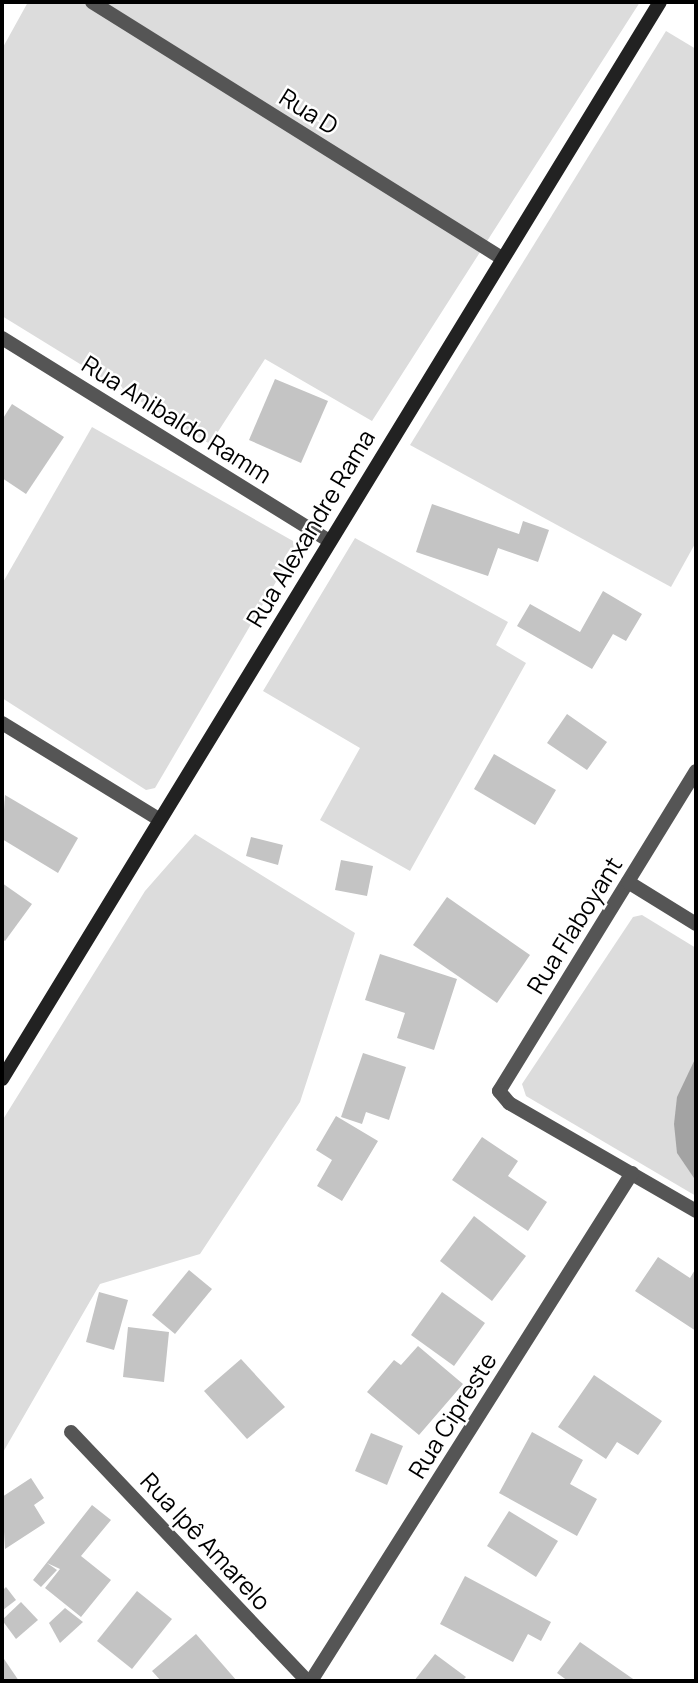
<!DOCTYPE html>
<html>
<head>
<meta charset="utf-8">
<style>
	body { margin:0 }
	#map { position:relative; width:698px; height:1683px; overflow:hidden; background:#fff; font-family:Manrope,sans-serif }
	div>[style] { position:absolute }
	[style*='--x'] { left:calc(var(--x)*1px); top:calc(var(--y)*1px); width:calc(var(--w)*1px); rotate:calc(var(--a)*1deg) }
	.green>* { inset:0; background:#dcdcdc }
	.water>* { inset:0; background:#a3a3a3 }
	.building>* { inset:0; background:#c4c4c4 }
	.street>* { height:14px; margin:-7px; padding:0 7px; transform-origin:7px; border-radius:7px; background:#555 }
	.secondary>* { height:14px; margin:-7px; padding:0 7px; transform-origin:7px; border-radius:7px; background:#222 }
	span { translate:-50% -50%; white-space:nowrap; text-align:center; line-height:1.15; -webkit-text-stroke:5px #fff; paint-order:stroke }
	.street-label { font-size:24px; color:#000 }
	.frame { position:absolute; inset:0; border:4px solid #000; pointer-events:none }
</style>
</head>
<body>
<div id="map">
	<div class="green">
		<div style="clip-path:polygon(28px 2px,640px 2px,372px 421px,265px 359px,210px 444px,2px 316px,2px 49px)"></div>
		<div style="clip-path:polygon(666px 31px,696px 49px,696px 542px,671px 587px,410px 445px)"></div>
		<div style="clip-path:polygon(92px 427px,293px 541px,294px 551px,155px 788px,146px 790px,2px 698px,2px 584px)"></div>
		<div style="clip-path:polygon(355px 538px,508px 622px,496px 645px,526px 663px,410px 871px,320px 820px,360px 748px,263px 691px)"></div>
		<div style="clip-path:polygon(195px 834px,355px 933px,300px 1102px,200px 1254px,100px 1284px,2px 1454px,2px 1121px,145px 891px)"></div>
		<div style="clip-path:polygon(642px 915px,696px 948px,696px 1196px,526px 1096px,522px 1084px,633px 917px)"></div>
	</div>
	<div class="water">
		<div style="clip-path:polygon(696px 1057px,696px 1181px,677px 1153px,674px 1124px,677px 1097px)"></div>
	</div>
	<div class="building">
		<div style="clip-path:polygon(275px 379px,328px 401px,301px 463px,249px 440px)"></div>
		<div style="clip-path:polygon(12px 404px,64px 437px,26px 494px,2px 478px,2px 420px)"></div>
		<div style="clip-path:polygon(432px 504px,519px 534px,523px 521px,549px 530px,538px 562px,498px 548px,488px 576px,416px 552px)"></div>
		<div style="clip-path:polygon(603px 591px,642px 614px,626px 641px,613px 634px,592px 669px,517px 626px,530px 604px,580px 632px)"></div>
		<div style="clip-path:polygon(567px 714px,607px 742px,587px 770px,547px 743px)"></div>
		<div style="clip-path:polygon(494px 754px,556px 790px,535px 825px,474px 789px)"></div>
		<div style="clip-path:polygon(5px 795px,78px 838px,58px 873px,2px 839px)"></div>
		<div style="clip-path:polygon(251px 837px,283px 845px,278px 865px,246px 856px)"></div>
		<div style="clip-path:polygon(341px 860px,373px 866px,367px 896px,335px 890px)"></div>
		<div style="clip-path:polygon(2px 883px,32px 904px,5px 941px,2px 939px)"></div>
		<div style="clip-path:polygon(447px 897px,530px 955px,497px 1003px,413px 945px)"></div>
		<div style="clip-path:polygon(380px 954px,457px 979px,434px 1050px,397px 1038px,405px 1013px,365px 1000px)"></div>
		<div style="clip-path:polygon(363px 1053px,406px 1067px,389px 1120px,366px 1112px,362px 1124px,341px 1117px)"></div>
		<div style="clip-path:polygon(336px 1116px,378px 1141px,342px 1201px,317px 1186px,332px 1160px,316px 1150px)"></div>
		<div style="clip-path:polygon(482px 1137px,518px 1161px,508px 1176px,547px 1202px,528px 1231px,452px 1180px)"></div>
		<div style="clip-path:polygon(474px 1216px,526px 1256px,492px 1301px,440px 1261px)"></div>
		<div style="clip-path:polygon(658px 1257px,690px 1278px,696px 1268px,696px 1331px,635px 1291px)"></div>
		<div style="clip-path:polygon(189px 1270px,212px 1289px,175px 1334px,152px 1315px)"></div>
		<div style="clip-path:polygon(99px 1292px,128px 1300px,114px 1350px,86px 1342px)"></div>
		<div style="clip-path:polygon(442px 1292px,485px 1323px,454px 1366px,411px 1335px)"></div>
		<div style="clip-path:polygon(128px 1327px,169px 1332px,164px 1382px,123px 1377px)"></div>
		<div style="clip-path:polygon(418px 1346px,463px 1384px,419px 1435px,367px 1392px,394px 1360px,401px 1365px)"></div>
		<div style="clip-path:polygon(241px 1359px,285px 1407px,247px 1439px,204px 1391px)"></div>
		<div style="clip-path:polygon(594px 1375px,662px 1421px,638px 1455px,617px 1442px,606px 1459px,558px 1427px)"></div>
		<div style="clip-path:polygon(532px 1432px,583px 1460px,570px 1484px,597px 1499px,577px 1536px,499px 1493px)"></div>
		<div style="clip-path:polygon(371px 1433px,403px 1446px,387px 1485px,355px 1471px)"></div>
		<div style="clip-path:polygon(31px 1478px,44px 1498px,34px 1505px,45px 1523px,5px 1549px,2px 1497px)"></div>
		<div style="clip-path:polygon(92px 1505px,111px 1520px,81px 1556px,111px 1580px,81px 1617px,45px 1588px,60px 1569px,47px 1563px,57px 1570px,41px 1587px,33px 1580px)"></div>
		<div style="clip-path:polygon(509px 1511px,558px 1541px,536px 1577px,487px 1546px)"></div>
		<div style="clip-path:polygon(465px 1576px,551px 1622px,541px 1641px,528px 1634px,513px 1662px,440px 1624px)"></div>
		<div style="clip-path:polygon(6px 1587px,16px 1600px,3px 1610px,2px 1591px)"></div>
		<div style="clip-path:polygon(137px 1591px,172px 1619px,132px 1669px,97px 1641px)"></div>
		<div style="clip-path:polygon(21px 1602px,38px 1620px,16px 1639px,2px 1620px)"></div>
		<div style="clip-path:polygon(65px 1608px,83px 1622px,60px 1643px,49px 1623px)"></div>
		<div style="clip-path:polygon(196px 1634px,237px 1681px,161px 1681px,152px 1671px)"></div>
		<div style="clip-path:polygon(580px 1642px,636px 1681px,568px 1681px,557px 1673px)"></div>
		<div style="clip-path:polygon(435px 1654px,466px 1677px,462px 1681px,414px 1681px)"></div>
		<div style="clip-path:polygon(2px 1656px,19px 1681px,2px 1681px)"></div>
	</div>
	<div class="street">
		<div style="--x:92;--y:2;--w:483;--a:32"></div>
		<div style="--x:2;--y:338;--w:384;--a:31.8"></div>
		<div style="--x:2;--y:723;--w:185;--a:31.5"></div>
		<div style="--x:696;--y:771;--w:376;--a:121.6"></div>
		<div style="--x:499;--y:1091;--w:16;--a:50"></div>
		<div style="--x:509;--y:1103;--w:216;--a:30"></div>
		<div style="--x:628;--y:882;--w:80;--a:31.7"></div>
		<div style="--x:71;--y:1432;--w:343;--a:46.5"></div>
		<div style="--x:311;--y:1681;--w:601;--a:-57.71"></div>
	</div>
	<div class="secondary">
		<div style="--x:2;--y:1079;--w:1262;--a:-58.58"></div>
	</div>
	<div class="street-label">
		<span style="left:309px;top:111px;rotate:32deg">Rua D</span>
		<span style="left:177px;top:419px;rotate:32deg">Rua Anibaldo Ramm</span>
		<span style="left:310px;top:528px;rotate:-59deg">Rua Alexandre Rama</span>
		<span style="left:574px;top:925px;rotate:-58deg">Rua Flaboyant</span>
		<span style="left:452px;top:1415px;rotate:-58deg">Rua Cipreste</span>
		<span style="left:206px;top:1541px;rotate:47deg">Rua Ipê Amarelo</span>
	</div>
	<div class="frame"></div>
</div>
</body>
</html>
